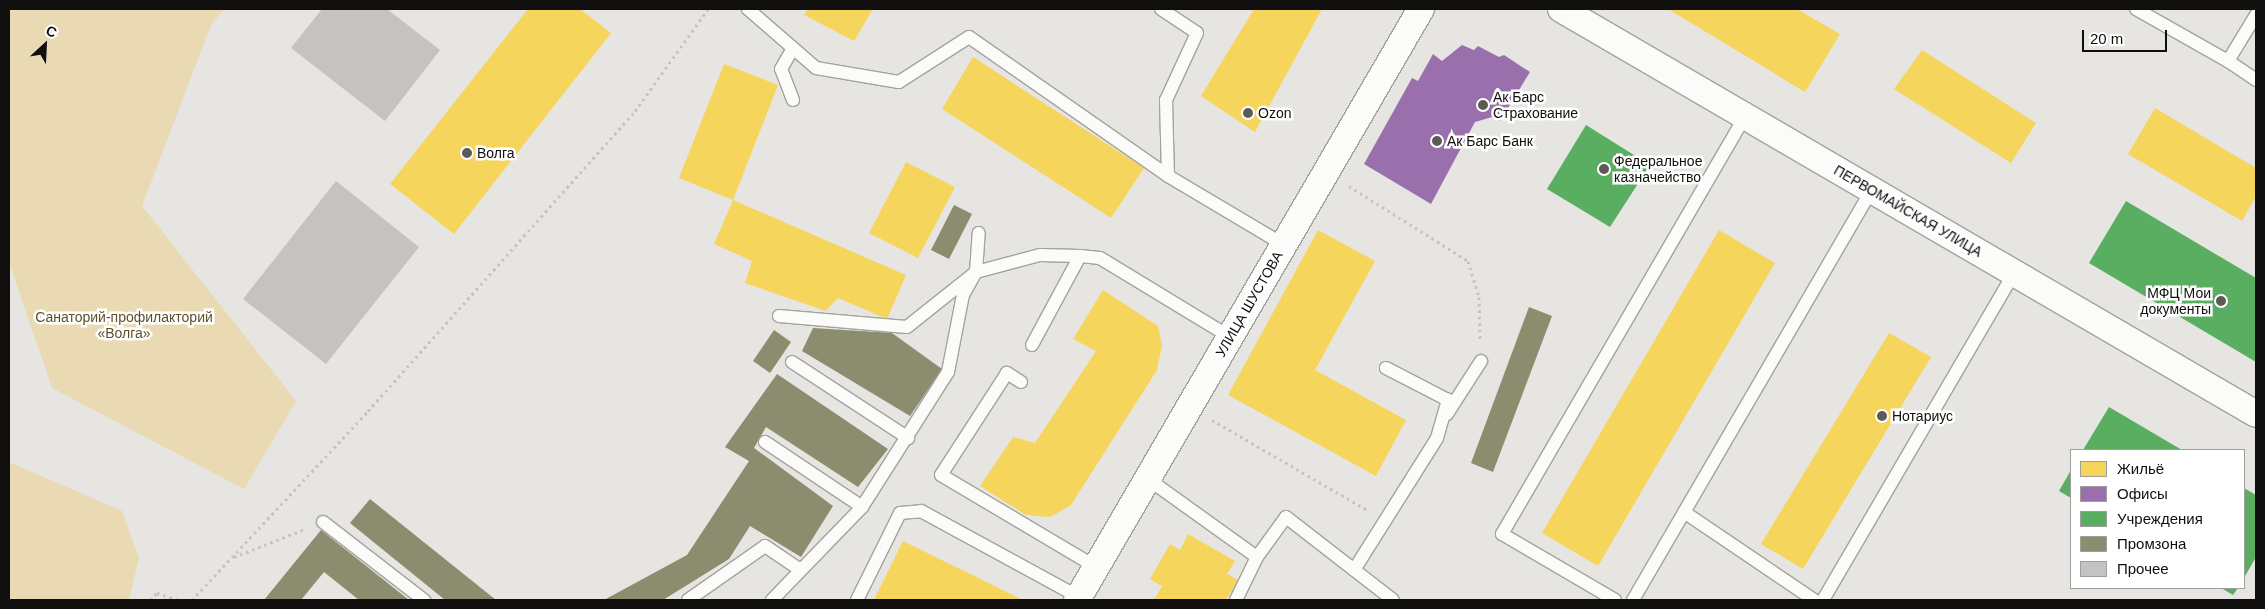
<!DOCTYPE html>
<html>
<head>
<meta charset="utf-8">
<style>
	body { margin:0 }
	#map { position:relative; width:2265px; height:609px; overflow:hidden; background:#e7e5e1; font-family:Helvetica,sans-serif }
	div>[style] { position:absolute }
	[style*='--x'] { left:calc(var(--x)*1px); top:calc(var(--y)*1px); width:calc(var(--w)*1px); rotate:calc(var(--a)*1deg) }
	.green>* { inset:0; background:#e9dab4 }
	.homes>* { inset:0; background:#f6d55c }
	.offices>* { inset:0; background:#9970ab }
	.public>* { inset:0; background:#5aae61 }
	.industry>* { inset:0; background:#8c8c6e }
	.building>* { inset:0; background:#c5c3c1 }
	.path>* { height:3px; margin-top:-1.5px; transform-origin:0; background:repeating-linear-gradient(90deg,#c4c3c2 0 2.5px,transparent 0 6.5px) }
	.roads { filter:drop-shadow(1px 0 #a3a29f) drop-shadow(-1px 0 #a3a29f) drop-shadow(0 1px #a3a29f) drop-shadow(0 -1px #a3a29f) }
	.service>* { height:12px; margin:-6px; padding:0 6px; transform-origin:6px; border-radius:6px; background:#fbfbfa }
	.minor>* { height:26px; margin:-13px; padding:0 13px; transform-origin:13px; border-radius:13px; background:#fbfbfa }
	.dots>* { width:14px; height:14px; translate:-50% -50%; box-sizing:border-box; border:2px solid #fff; border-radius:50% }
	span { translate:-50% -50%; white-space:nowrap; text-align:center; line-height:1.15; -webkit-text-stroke:5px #fff; paint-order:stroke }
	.poi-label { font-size:14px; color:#100f0d }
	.left { translate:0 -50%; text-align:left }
	.right { translate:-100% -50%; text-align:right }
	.street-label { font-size:14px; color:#100f0d }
	.park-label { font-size:14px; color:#5e4f27 }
	.frame { position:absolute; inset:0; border:10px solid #100f0d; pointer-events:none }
	.legend { position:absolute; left:2070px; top:449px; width:175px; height:140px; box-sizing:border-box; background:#fff; border:1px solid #9f9f9e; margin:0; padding:6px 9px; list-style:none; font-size:15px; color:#100f0d }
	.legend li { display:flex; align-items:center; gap:10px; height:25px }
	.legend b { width:25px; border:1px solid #9f9f9e }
	.north { position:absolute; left:20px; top:20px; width:50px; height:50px; -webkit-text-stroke:4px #fff; paint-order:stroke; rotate:25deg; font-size:14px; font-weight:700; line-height:20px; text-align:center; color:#100f0d }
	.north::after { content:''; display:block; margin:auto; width:18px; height:22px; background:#100f0d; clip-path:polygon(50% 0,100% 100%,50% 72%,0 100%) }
	.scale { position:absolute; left:2082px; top:30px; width:85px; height:22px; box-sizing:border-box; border:2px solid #100f0d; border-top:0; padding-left:6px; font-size:15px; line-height:18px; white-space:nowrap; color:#100f0d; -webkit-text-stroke:4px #fff; paint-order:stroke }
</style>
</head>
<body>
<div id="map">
	<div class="green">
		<div style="clip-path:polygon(9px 9px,224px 9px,211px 25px,142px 206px,296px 401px,244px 489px,52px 388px,9px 262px)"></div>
		<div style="clip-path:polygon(9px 462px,122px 511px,139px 558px,129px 600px,9px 600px)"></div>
	</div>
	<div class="homes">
		<div style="clip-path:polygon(528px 9px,580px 9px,611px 33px,454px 234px,390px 184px)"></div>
		<div style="clip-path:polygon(808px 9px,873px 9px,854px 41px,804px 15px)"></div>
		<div style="clip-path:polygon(1254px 9px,1322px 9px,1255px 132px,1201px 96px)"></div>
		<div style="clip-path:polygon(1668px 9px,1797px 9px,1840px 34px,1805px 92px)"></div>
		<div style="clip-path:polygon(1922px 50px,2036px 123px,2011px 163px,1894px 89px)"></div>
		<div style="clip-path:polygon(973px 57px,1144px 168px,1111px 218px,942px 109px)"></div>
		<div style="clip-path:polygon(724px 64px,778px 85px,733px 200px,679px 178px)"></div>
		<div style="clip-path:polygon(2155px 108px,2256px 168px,2256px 196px,2242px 221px,2128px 154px)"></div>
		<div style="clip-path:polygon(906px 162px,955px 187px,918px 258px,869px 233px)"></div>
		<div style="clip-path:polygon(733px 200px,906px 275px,887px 319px,838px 298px,826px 311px,745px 283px,752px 261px,714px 244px)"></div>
		<div style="clip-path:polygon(1318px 230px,1375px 261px,1315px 370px,1406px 420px,1376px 476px,1228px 395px)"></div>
		<div style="clip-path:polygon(1719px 230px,1775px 263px,1598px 566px,1542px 533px)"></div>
		<div style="clip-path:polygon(1103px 290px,1158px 326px,1162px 345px,1157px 370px,1071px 505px,1050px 517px,1026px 515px,980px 486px,1013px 437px,1035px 443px,1096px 351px,1073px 339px)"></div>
		<div style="clip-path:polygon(1889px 333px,1931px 357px,1803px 569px,1761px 544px)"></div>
		<div style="clip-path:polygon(1188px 534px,1235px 561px,1227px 574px,1238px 580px,1226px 600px,1154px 600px,1162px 586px,1150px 579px,1170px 544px,1180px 550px)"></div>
		<div style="clip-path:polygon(903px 541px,1023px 600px,874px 600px)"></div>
	</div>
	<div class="offices">
		<div style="clip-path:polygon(1462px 45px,1474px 50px,1478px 46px,1499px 57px,1504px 55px,1530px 72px,1500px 121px,1492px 117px,1475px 122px,1431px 204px,1364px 164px,1412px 78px,1418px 81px,1433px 54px,1442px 61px)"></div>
	</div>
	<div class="public">
		<div style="clip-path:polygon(1586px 125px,1650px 165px,1610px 227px,1547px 189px)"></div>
		<div style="clip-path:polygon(2126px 201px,2256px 278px,2256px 362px,2089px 263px)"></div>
		<div style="clip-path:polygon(2109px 407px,2182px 450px,2083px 450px)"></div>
		<div style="clip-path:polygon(2071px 470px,2071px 498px,2059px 491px)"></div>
		<div style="clip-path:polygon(2244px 488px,2256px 495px,2256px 557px,2244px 578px)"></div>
		<div style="clip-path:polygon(2221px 588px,2238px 588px,2233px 595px)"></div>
	</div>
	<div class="industry">
		<div style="clip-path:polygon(954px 205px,972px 214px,949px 259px,931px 250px)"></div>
		<div style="clip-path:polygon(1529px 307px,1552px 316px,1493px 472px,1471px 463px)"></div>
		<div style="clip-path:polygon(813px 328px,892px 333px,942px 369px,910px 416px,802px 351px)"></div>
		<div style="clip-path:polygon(774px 330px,791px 342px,770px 373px,753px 361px)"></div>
		<div style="clip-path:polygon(777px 374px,888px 449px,858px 487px,766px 427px,754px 448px,833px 506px,801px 557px,750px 526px,729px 559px,663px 600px,604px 600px,687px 555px,749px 461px,725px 447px)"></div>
		<div style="clip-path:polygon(370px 499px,496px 600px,445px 600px,350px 523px)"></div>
		<div style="clip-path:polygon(321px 530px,409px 600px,359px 600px,324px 572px,301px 600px,264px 600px)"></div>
	</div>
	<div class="building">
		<div style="clip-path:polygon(322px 9px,387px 9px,440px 50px,385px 121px,291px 48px)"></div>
		<div style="clip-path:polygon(336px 181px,419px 247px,326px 364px,243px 299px)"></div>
	</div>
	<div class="path">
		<div style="--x:1349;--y:186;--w:141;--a:32.2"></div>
		<div style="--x:1468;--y:261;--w:38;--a:73"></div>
		<div style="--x:1479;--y:297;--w:44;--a:88.7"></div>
		<div style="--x:1212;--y:420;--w:179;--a:30.1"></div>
		<div style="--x:234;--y:557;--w:76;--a:-21.5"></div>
		<div style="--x:150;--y:600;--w:10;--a:-45"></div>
		<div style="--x:157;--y:593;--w:23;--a:18"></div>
		<div style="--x:192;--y:600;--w:258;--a:-47"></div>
		<div style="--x:368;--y:411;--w:402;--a:-48.3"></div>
		<div style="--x:635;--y:111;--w:125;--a:-54.4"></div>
	</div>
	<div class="roads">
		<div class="service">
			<div style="--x:748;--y:9;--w:90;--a:40.9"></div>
			<div style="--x:816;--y:68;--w:84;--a:9.6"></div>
			<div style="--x:899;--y:82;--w:83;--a:-32.7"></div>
			<div style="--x:969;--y:37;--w:243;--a:34.9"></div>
			<div style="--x:1161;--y:9;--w:43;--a:33.7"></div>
			<div style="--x:1197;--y:33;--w:74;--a:114.8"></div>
			<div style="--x:1166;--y:100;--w:76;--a:88.5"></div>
			<div style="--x:1168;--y:176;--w:135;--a:30.7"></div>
			<div style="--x:2136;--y:9;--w:106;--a:29.5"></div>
			<div style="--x:2228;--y:61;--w:54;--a:-58.7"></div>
			<div style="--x:2228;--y:61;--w:34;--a:34"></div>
			<div style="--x:793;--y:100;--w:33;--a:-111"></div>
			<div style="--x:781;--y:69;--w:24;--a:-60"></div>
			<div style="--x:779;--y:316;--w:128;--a:4.9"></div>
			<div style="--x:907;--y:327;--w:88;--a:-38.6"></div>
			<div style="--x:976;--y:272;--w:66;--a:-14.9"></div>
			<div style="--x:1040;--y:255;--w:40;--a:1.4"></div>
			<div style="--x:1032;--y:345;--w:101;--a:-61.7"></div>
			<div style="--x:1080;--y:256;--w:20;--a:6"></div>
			<div style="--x:1100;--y:258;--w:152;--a:31.3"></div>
			<div style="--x:792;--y:362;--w:139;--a:33.2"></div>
			<div style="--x:1021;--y:382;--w:17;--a:-147"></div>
			<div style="--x:1007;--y:373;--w:121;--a:122.9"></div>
			<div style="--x:941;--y:475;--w:180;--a:30.7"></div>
			<div style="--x:1447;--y:414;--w:63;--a:-57.3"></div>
			<div style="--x:765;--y:442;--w:117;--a:33.8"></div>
			<div style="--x:1148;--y:479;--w:134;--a:35.6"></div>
			<div style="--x:1684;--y:512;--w:157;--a:34.1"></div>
			<div style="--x:323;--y:522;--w:128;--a:37.7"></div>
			<div style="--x:1354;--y:570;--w:156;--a:-57.8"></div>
			<div style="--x:1437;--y:438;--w:40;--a:-74"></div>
			<div style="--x:1448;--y:400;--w:70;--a:-152.7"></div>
			<div style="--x:688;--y:600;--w:94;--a:-35"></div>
			<div style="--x:765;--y:546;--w:41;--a:34.1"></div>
			<div style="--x:772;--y:600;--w:129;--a:-45.9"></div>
			<div style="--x:862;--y:507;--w:160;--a:-57.5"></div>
			<div style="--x:948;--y:372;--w:78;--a:-79"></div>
			<div style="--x:963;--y:295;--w:26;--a:-61"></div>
			<div style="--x:976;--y:272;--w:39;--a:-86"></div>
			<div style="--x:857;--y:600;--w:97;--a:-63.7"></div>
			<div style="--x:900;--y:513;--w:21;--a:-5"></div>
			<div style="--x:921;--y:511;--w:180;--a:28.6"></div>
			<div style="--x:1236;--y:600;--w:48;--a:-64"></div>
			<div style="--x:1257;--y:557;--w:49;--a:-54.1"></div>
			<div style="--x:1286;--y:517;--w:135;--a:37.8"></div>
			<div style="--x:1615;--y:600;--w:131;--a:-149.7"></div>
			<div style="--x:1502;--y:534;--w:483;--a:-59.8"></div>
			<div style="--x:1633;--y:600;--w:475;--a:-59.8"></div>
			<div style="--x:1823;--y:600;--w:379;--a:-59.7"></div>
		</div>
		<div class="minor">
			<div style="--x:1561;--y:9;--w:804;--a:30.23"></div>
			<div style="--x:1077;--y:600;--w:684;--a:-59.8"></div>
		</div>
	</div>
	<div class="dots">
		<div style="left:1483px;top:105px;background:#5b5a57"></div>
		<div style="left:1248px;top:113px;background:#5b5a57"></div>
		<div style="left:1437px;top:141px;background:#5b5a57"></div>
		<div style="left:467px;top:153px;background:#5b5a57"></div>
		<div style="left:1604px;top:169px;background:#5b5a57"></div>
		<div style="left:2221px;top:301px;background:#5b5a57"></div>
		<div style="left:1882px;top:416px;background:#5b5a57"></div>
	</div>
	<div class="poi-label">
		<span class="left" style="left:1493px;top:105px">Ак Барс<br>Страхование</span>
		<span class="left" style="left:1258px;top:113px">Ozon</span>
		<span class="left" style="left:1447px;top:141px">Ак Барс Банк</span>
		<span class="left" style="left:477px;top:153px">Волга</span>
		<span class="left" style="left:1614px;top:169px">Федеральное<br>казначейство</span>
		<span class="right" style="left:2211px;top:301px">МФЦ Мои<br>документы</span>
		<span class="left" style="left:1892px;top:416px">Нотариус</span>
	</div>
	<div class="street-label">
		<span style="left:1908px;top:211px;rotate:30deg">ПЕРВОМАЙСКАЯ УЛИЦА</span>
		<span style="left:1249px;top:304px;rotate:-60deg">УЛИЦА ШУСТОВА</span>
	</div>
	<div class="park-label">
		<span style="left:124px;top:325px">Санаторий-профилакторий<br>«Волга»</span>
	</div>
	<div class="frame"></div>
	<ul class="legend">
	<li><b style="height:14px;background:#f6d55c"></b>Жильё</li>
	<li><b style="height:14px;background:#9970ab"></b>Офисы</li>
	<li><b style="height:14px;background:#5aae61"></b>Учреждения</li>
	<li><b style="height:14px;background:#8c8c6e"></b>Промзона</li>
	<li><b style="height:14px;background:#c5c3c1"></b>Прочее</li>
	</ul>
	<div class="north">С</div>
	<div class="scale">20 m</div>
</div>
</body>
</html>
